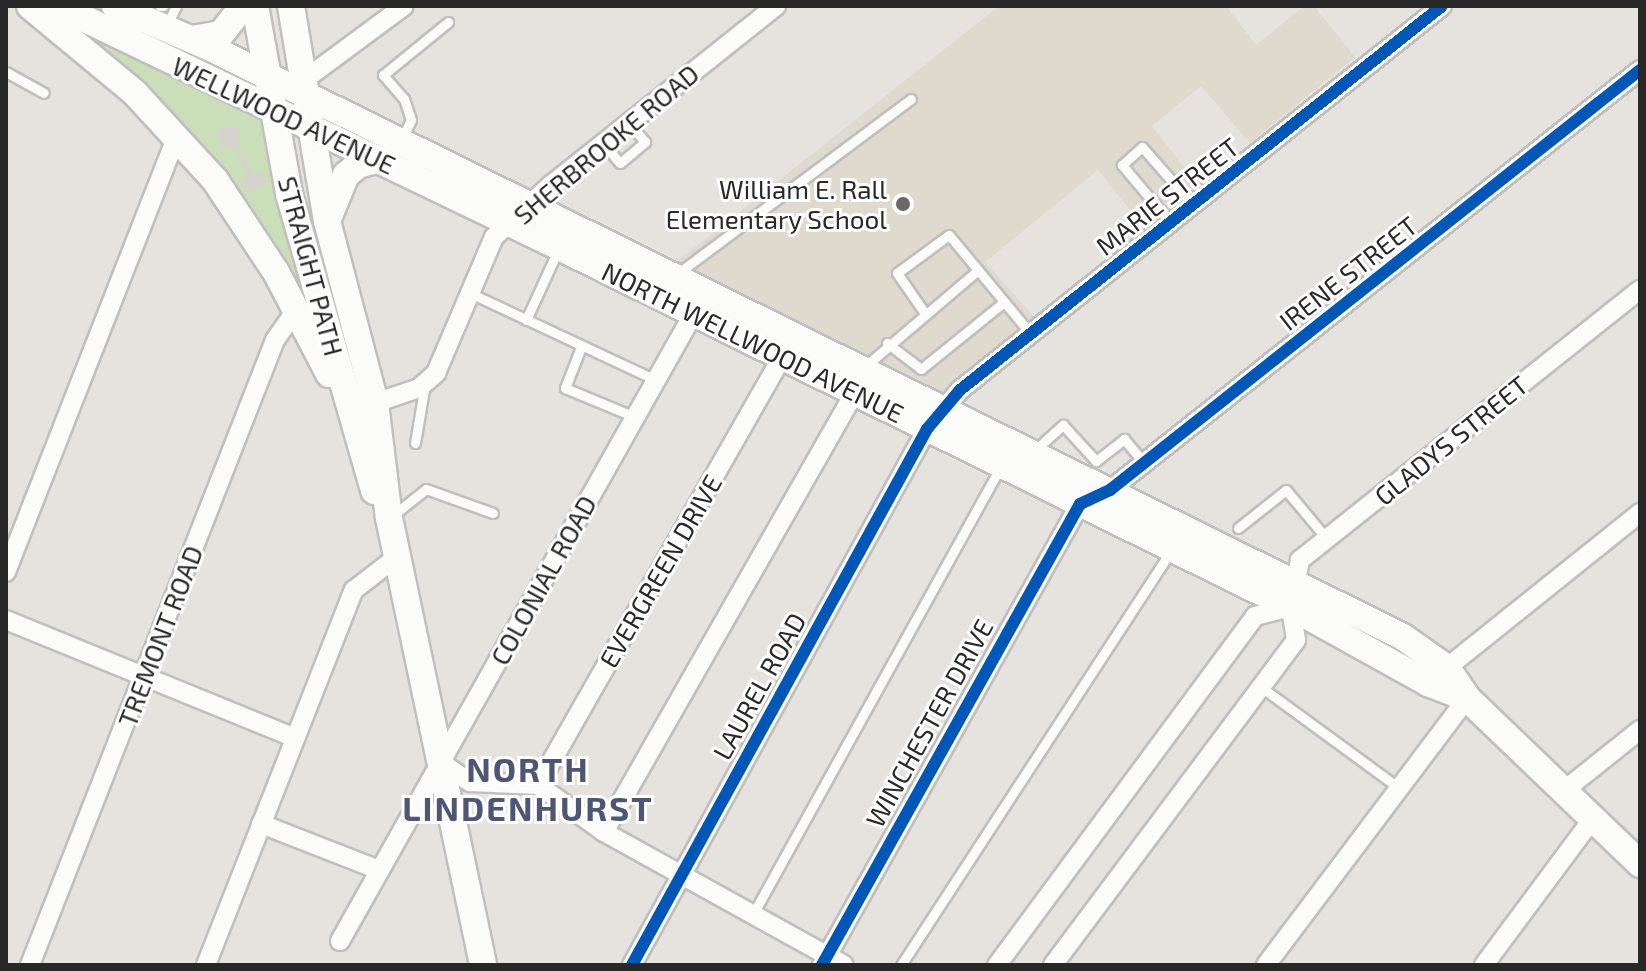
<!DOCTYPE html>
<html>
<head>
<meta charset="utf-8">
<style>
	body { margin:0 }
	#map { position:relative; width:1646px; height:971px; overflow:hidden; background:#e6e2de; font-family:"Exo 2",sans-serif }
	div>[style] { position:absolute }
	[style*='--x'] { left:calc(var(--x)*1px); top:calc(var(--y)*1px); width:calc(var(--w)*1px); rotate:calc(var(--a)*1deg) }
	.education>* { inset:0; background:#e0d9cd }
	.green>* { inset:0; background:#cadfb9 }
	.plaza>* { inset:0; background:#d6d2ce }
	.roads { filter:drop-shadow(2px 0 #c0bfbf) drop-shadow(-2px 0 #c0bfbf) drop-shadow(0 2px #c0bfbf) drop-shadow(0 -2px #c0bfbf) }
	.lane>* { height:9px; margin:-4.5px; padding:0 4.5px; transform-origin:4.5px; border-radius:4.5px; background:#fbfbfa }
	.street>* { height:18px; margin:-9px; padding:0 9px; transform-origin:9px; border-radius:9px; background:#fbfbfa }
	.secondary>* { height:26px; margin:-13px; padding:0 13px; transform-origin:13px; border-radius:13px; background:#fbfbfa }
	.cycleway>* { height:12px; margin:-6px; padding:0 6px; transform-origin:6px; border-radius:6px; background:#0057b8 }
	.dots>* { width:22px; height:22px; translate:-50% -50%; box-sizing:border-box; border:4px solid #fff; border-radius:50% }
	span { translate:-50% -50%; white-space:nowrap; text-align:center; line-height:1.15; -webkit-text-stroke:6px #fff; paint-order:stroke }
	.street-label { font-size:26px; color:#282828 }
	.poi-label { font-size:26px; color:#282828 }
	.right { translate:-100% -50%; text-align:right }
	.district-label { font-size:34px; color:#4d5674; font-weight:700; letter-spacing:2px }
	.frame { position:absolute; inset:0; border:8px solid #282828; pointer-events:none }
</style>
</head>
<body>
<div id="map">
	<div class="education">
		<div style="clip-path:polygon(999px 6px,1226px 6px,1256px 45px,1304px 6px,1314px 6px,1355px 57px,1250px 143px,1201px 86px,1152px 126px,1196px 183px,1143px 226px,1098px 170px,985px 262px,1035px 318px,937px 396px,671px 266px)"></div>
	</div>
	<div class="green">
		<div style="clip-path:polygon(46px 10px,268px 116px,331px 364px,257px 228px)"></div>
	</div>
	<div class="plaza">
		<div style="clip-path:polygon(222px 127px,236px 127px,241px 137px,235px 145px,253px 175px,261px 171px,267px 182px,247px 193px,241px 182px,249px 177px,232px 147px,222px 147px,216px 137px)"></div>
	</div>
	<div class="roads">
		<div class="lane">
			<div style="--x:160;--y:6;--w:3;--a:0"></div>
			<div style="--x:167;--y:24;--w:20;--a:-63"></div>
			<div style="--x:6;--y:72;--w:43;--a:28.9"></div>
			<div style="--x:401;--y:141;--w:23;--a:-65"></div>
			<div style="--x:411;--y:120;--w:22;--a:-108"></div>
			<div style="--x:404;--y:99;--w:32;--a:-131"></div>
			<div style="--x:383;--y:75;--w:84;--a:-39.2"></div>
			<div style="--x:603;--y:143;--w:26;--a:50"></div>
			<div style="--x:620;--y:163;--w:33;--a:-40"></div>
			<div style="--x:645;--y:142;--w:25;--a:-130"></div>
			<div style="--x:1170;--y:222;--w:75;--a:-130.1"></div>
			<div style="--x:1122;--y:165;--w:27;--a:-42"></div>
			<div style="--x:1142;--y:147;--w:76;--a:48.7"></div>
			<div style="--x:677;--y:274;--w:292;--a:-36.8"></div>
			<div style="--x:470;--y:293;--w:205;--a:25.1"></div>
			<div style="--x:924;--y:312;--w:47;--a:-124.7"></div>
			<div style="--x:897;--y:273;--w:64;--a:-36.2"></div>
			<div style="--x:949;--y:235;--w:127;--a:50.4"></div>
			<div style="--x:526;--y:320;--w:77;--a:-65.4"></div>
			<div style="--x:887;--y:343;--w:43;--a:37.4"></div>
			<div style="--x:921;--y:369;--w:107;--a:-38.9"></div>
			<div style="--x:581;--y:347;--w:44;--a:111.3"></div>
			<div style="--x:565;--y:388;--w:76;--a:22.5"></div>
			<div style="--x:863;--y:368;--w:151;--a:-40.4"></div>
			<div style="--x:415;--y:443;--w:60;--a:-80.4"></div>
			<div style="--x:1035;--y:450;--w:38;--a:-42"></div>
			<div style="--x:1063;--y:425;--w:49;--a:47.5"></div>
			<div style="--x:1096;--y:461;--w:36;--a:-38"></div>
			<div style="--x:1124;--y:439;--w:31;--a:50"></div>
			<div style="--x:392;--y:516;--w:43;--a:-38.5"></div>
			<div style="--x:426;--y:489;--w:71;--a:19.7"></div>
			<div style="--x:1238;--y:528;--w:61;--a:-38.4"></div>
			<div style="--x:1286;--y:490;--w:64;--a:50.1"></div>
			<div style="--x:1261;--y:687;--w:171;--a:36.2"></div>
			<div style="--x:753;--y:914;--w:512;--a:-61.03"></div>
			<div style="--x:901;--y:965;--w:493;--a:-56.9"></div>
		</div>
		<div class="street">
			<div style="--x:304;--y:80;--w:124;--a:-36.5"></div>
			<div style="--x:375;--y:403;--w:46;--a:-18.8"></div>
			<div style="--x:419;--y:388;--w:23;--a:-41"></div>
			<div style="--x:436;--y:373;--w:148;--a:-66.9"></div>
			<div style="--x:494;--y:237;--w:77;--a:-42.4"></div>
			<div style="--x:551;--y:185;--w:288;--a:-38.5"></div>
			<div style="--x:6;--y:572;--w:466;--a:-68.6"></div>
			<div style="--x:6;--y:620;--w:312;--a:22.2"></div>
			<div style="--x:1439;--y:674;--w:258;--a:-38.7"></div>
			<div style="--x:440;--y:762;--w:36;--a:34"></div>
			<div style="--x:470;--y:782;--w:68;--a:2.5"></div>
			<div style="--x:538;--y:785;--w:81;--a:35.5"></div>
			<div style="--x:604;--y:832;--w:274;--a:29"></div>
			<div style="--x:538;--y:785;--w:493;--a:-60.3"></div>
			<div style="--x:1566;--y:789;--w:95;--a:-38.6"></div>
			<div style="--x:261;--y:824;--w:127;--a:21.3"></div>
			<div style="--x:604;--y:832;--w:507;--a:-60.3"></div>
			<div style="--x:340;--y:941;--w:731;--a:-60.6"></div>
			<div style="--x:30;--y:965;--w:671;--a:-68.59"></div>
			<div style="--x:275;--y:340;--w:37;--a:-55"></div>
			<div style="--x:206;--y:965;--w:403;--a:-68.5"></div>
			<div style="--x:354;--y:590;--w:56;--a:-37.7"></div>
			<div style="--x:632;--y:965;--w:612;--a:-61.17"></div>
			<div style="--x:927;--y:429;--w:51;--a:-49.8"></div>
			<div style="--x:960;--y:390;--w:616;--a:-38.54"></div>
			<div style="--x:822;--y:965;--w:528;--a:-60.77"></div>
			<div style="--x:1080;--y:504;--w:33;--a:-25"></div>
			<div style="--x:1110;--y:490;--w:676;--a:-38.4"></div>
			<div style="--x:997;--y:965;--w:434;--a:-53.5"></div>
			<div style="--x:1255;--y:616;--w:37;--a:-14"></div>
			<div style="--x:1053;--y:965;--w:406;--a:-53.2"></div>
			<div style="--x:1296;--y:640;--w:33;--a:-99"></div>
			<div style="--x:1291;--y:607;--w:48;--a:-79.2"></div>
			<div style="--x:1300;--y:560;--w:434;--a:-38.5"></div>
			<div style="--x:1266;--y:965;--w:334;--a:-53"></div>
			<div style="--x:1484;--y:965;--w:184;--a:-53.4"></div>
		</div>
		<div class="secondary">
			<div style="--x:30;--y:6;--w:136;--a:39.6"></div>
			<div style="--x:135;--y:93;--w:118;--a:47.4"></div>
			<div style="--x:215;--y:180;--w:110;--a:56.5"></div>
			<div style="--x:276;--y:272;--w:115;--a:62.5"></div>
			<div style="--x:58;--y:6;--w:543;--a:25.67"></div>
			<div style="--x:547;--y:241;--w:829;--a:26.19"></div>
			<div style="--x:1291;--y:607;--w:157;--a:29"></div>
			<div style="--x:1428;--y:683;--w:42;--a:21"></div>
			<div style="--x:115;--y:6;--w:109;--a:23.7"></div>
			<div style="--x:215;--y:50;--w:1325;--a:26.29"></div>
			<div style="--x:1403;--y:637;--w:54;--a:35.2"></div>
			<div style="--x:1447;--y:668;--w:36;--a:56"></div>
			<div style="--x:1467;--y:698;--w:240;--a:43.8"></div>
			<div style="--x:255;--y:6;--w:191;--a:79.7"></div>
			<div style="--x:289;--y:194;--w:309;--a:74"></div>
			<div style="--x:291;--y:6;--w:218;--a:80.5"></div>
			<div style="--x:327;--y:221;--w:188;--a:75.2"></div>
			<div style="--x:375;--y:403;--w:116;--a:83.1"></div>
			<div style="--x:389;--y:518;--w:457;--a:78.1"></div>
			<div style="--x:192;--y:39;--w:29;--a:-10"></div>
			<div style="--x:221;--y:34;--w:36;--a:-52"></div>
			<div style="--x:327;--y:221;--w:50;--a:-67.6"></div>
			<div style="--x:346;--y:175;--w:16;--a:-40"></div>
			<div style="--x:358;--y:165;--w:23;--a:-15"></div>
		</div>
	</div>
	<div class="cycleway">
		<div style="--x:632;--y:965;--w:612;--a:-61.17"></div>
		<div style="--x:927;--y:429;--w:51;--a:-49.8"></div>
		<div style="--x:960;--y:390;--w:616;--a:-38.54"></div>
		<div style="--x:822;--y:965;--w:528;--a:-60.77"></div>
		<div style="--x:1080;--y:504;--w:33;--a:-25"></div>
		<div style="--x:1110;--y:490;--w:676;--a:-38.4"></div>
	</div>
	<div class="dots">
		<div style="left:903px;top:204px;background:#6a6968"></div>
	</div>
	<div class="street-label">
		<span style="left:284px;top:115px;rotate:25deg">WELLWOOD AVENUE</span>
		<span style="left:606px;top:144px;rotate:-40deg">SHERBROOKE ROAD</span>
		<span style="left:1167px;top:196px;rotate:-38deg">MARIE STREET</span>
		<span style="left:311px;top:266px;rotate:75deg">STRAIGHT PATH</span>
		<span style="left:1348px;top:273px;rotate:-38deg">IRENE STREET</span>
		<span style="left:753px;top:342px;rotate:26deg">NORTH WELLWOOD AVENUE</span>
		<span style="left:1451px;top:440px;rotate:-39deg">GLADYS STREET</span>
		<span style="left:660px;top:571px;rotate:-60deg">EVERGREEN DRIVE</span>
		<span style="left:543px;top:580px;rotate:-61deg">COLONIAL ROAD</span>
		<span style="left:160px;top:636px;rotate:-69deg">TREMONT ROAD</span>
		<span style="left:759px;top:686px;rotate:-61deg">LAUREL ROAD</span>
		<span style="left:929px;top:723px;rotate:-61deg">WINCHESTER DRIVE</span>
	</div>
	<div class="poi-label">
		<span class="right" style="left:887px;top:204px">William E. Rall<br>Elementary School</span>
	</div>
	<div class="district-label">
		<span style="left:528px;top:788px">NORTH<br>LINDENHURST</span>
	</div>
	<div class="frame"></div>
</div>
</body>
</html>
